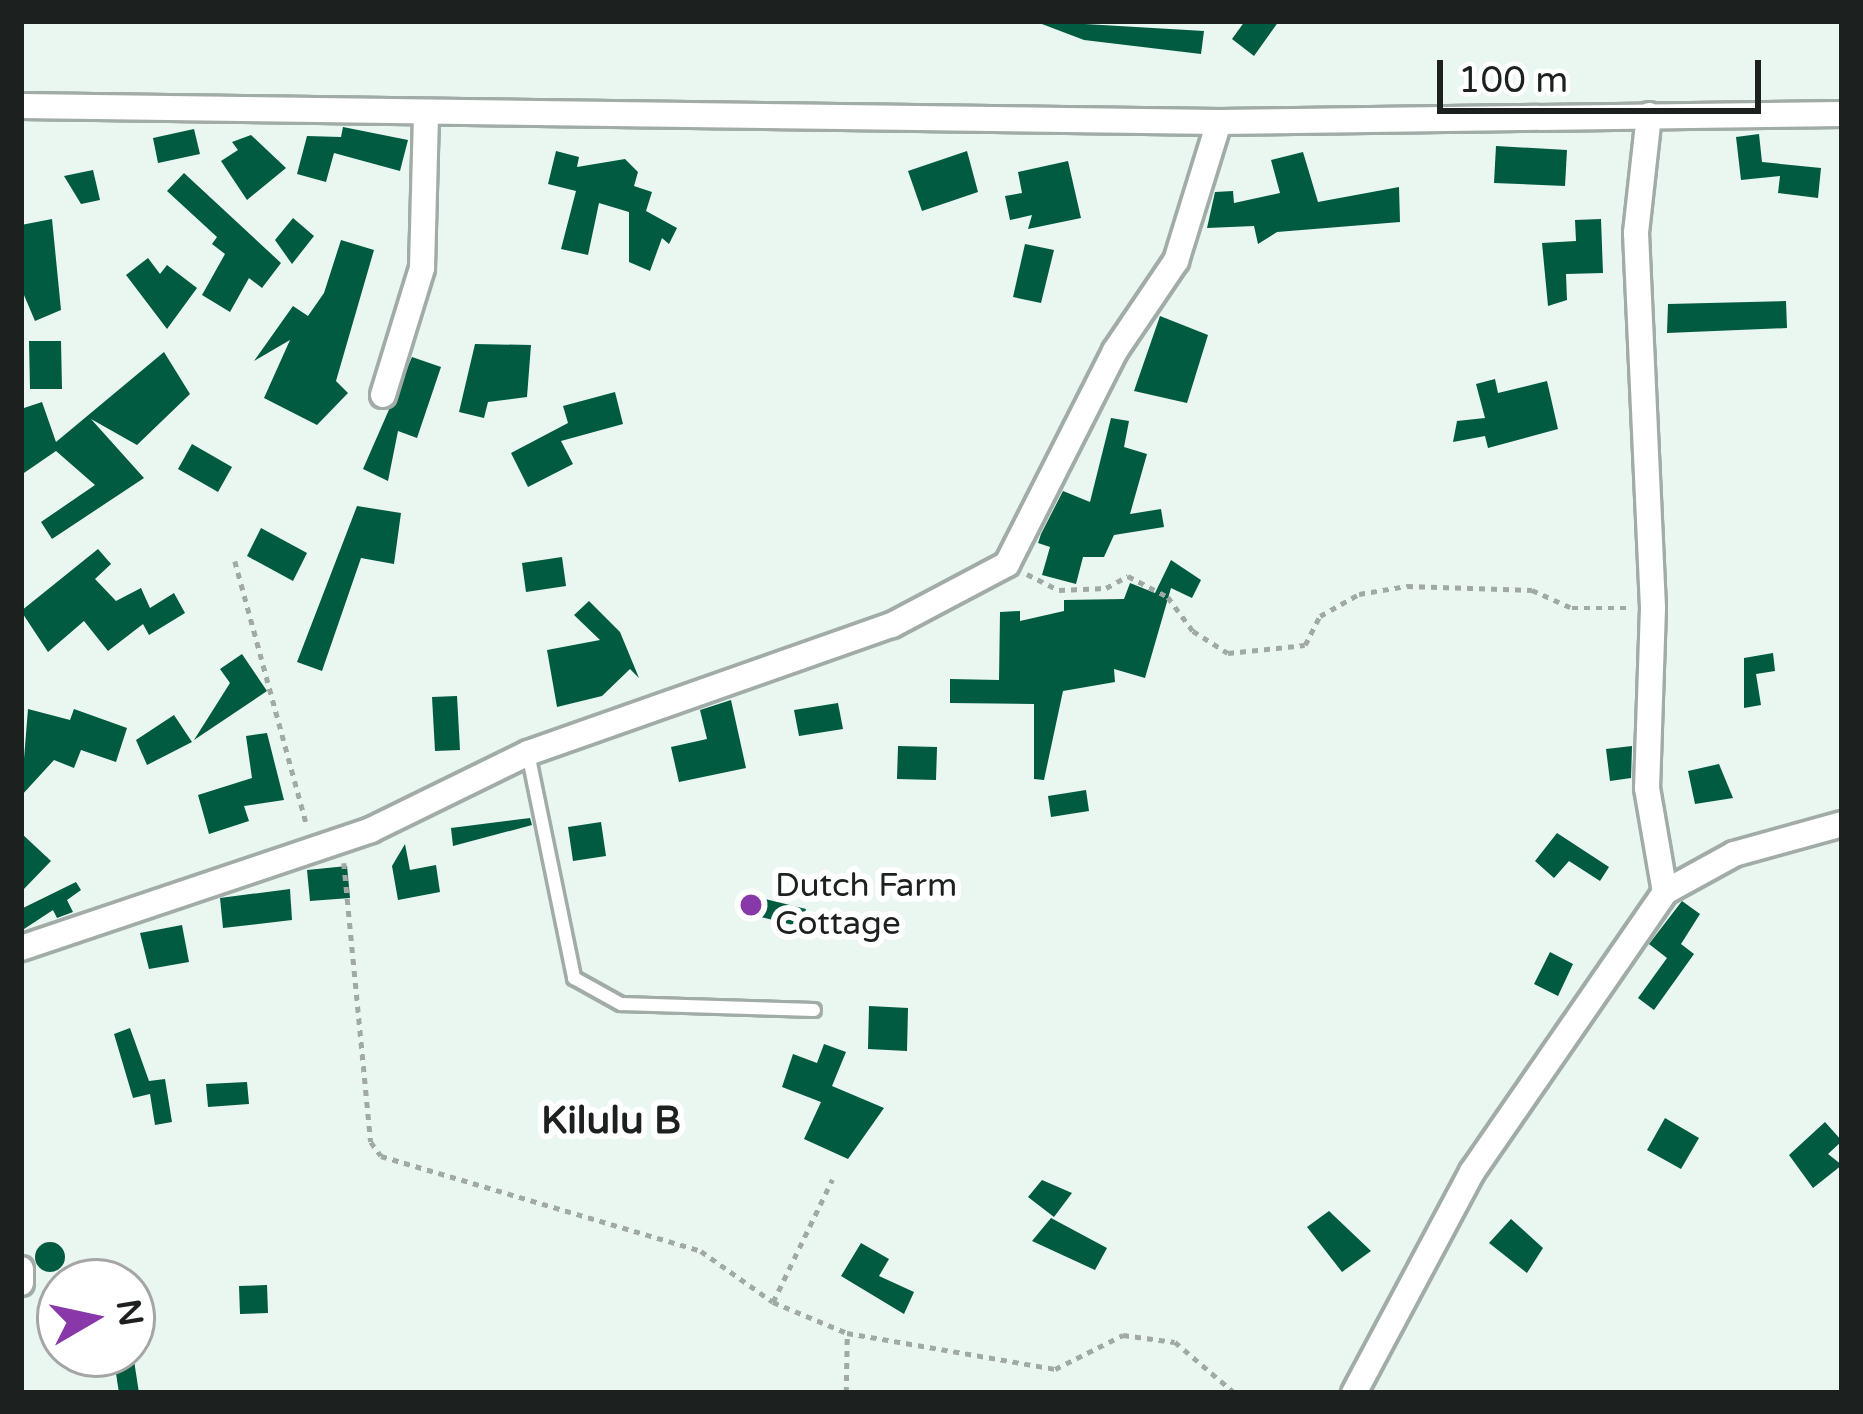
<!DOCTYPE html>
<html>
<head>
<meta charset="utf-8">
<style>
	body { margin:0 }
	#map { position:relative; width:1863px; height:1414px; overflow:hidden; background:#eaf6f0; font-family:"Varela Round",sans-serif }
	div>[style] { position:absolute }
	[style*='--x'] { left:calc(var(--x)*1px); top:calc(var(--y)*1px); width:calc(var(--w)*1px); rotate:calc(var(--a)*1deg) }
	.building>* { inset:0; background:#005b40 }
	.round { border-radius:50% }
	.path>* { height:4.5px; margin-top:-2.25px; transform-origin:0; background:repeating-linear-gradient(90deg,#a0a9a4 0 6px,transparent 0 12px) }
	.roads { filter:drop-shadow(3px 0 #a2aca7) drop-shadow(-3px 0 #a2aca7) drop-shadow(0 3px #a2aca7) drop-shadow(0 -3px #a2aca7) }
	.service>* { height:12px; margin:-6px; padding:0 6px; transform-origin:6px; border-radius:6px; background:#fff }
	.minor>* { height:24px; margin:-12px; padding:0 12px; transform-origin:12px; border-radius:12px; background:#fff }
	.dots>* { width:33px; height:33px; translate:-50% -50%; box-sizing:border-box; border:6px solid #fff; border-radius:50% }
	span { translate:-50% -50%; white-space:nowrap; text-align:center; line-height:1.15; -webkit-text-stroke:12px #fff; paint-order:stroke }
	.poi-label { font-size:33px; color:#1c201e }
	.left { translate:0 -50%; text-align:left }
	.quarter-label { font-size:39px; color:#1c201e; font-weight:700 }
	.frame { position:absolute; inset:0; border:24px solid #1c201e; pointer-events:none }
	.north { position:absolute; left:36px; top:1258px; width:120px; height:120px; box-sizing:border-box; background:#fff; border:3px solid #a4a6a5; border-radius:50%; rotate:81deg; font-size:33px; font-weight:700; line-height:48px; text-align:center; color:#1c201e }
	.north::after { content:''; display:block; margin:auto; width:42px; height:54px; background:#8838a8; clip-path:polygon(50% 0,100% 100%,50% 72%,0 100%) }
	.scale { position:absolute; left:1437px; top:60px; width:324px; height:54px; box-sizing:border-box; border:6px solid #1c201e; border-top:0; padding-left:15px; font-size:36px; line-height:42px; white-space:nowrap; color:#1c201e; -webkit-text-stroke:9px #fff; paint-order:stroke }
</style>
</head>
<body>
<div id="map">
	<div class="building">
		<div style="clip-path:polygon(1034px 21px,1204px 31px,1201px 54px,1084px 40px)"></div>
		<div style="clip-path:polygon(1245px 21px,1279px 21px,1254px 56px,1232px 39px)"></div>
		<div style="clip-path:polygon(343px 127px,408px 140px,400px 171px,334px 153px,326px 182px,297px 174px,307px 136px,341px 137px)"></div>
		<div style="clip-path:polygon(194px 129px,200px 154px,158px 163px,153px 138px)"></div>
		<div style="clip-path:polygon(1759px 134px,1762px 162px,1821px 168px,1818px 198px,1778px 193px,1780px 176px,1741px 180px,1736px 137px)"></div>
		<div style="clip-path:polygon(251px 135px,286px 168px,247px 200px,221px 161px,238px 150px,232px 142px)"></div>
		<div style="clip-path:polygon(1496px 146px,1567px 150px,1565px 186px,1494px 183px)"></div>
		<div style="clip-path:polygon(556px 151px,579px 157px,577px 167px,625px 159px,638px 172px,634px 186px,652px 192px,646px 211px,677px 228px,669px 244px,662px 238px,650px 271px,629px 262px,629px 212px,599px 203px,588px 255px,561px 249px,576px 191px,548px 184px)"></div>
		<div style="clip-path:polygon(967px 151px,978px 192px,922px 211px,908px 171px)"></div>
		<div style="clip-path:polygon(1303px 152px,1318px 202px,1399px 187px,1400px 222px,1277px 232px,1258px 244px,1254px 226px,1207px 228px,1215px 192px,1233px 191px,1234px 203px,1280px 193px,1271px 160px)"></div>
		<div style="clip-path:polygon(1068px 161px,1081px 218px,1028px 229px,1032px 215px,1010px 220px,1005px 196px,1022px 193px,1018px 172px)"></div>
		<div style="clip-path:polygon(93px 170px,100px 200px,81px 204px,64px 176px)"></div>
		<div style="clip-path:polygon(184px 173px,281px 263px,262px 288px,249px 278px,230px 312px,202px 295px,225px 254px,212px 244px,217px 237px,167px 191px)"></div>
		<div style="clip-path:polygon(293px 218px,314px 236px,292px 264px,275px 240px)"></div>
		<div style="clip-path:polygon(52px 219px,61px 310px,35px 321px,21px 288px,21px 225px)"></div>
		<div style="clip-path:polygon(1601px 219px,1603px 273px,1566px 274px,1567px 300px,1548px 306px,1542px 243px,1576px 241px,1575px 220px)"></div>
		<div style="clip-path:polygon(341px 240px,374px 250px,336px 381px,348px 393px,317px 425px,264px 398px,290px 340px,254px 361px,293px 306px,308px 316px,324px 293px)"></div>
		<div style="clip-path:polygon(1025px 244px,1054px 250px,1041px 303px,1013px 297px)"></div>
		<div style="clip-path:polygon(148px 258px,160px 274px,167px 265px,197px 288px,167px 329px,126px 275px)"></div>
		<div style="clip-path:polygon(1786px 301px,1787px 328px,1667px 333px,1668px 304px)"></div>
		<div style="clip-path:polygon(1160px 316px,1208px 335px,1187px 403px,1134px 391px)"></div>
		<div style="clip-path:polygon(29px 341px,61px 341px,62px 389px,30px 389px)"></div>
		<div style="clip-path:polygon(475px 344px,531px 345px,527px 397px,488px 402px,484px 418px,459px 412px)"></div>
		<div style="clip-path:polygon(164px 352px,190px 394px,137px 445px,91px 419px,144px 478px,52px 539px,41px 522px,95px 485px,56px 451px,21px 475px,21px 409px,42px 402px,56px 442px)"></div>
		<div style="clip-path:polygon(412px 357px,441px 367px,417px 438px,398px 431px,388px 481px,363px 469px)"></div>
		<div style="clip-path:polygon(1495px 379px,1498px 393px,1547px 381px,1558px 429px,1488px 448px,1485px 436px,1453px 442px,1457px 421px,1485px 418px,1476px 384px)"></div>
		<div style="clip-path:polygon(615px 392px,623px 424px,561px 441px,573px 464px,528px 487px,511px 453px,568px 423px,563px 406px)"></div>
		<div style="clip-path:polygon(1111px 418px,1129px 421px,1124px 447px,1147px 454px,1130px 514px,1161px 509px,1164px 527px,1114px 535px,1104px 557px,1083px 557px,1076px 584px,1042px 575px,1050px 547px,1038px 543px,1041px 534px,1063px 491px,1090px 502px)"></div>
		<div style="clip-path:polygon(192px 444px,232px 467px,218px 492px,178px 469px)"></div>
		<div style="clip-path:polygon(357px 506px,401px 513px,394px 564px,361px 558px,322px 671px,297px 662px)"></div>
		<div style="clip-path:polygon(261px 528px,307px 553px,293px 581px,247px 556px)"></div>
		<div style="clip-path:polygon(98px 549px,111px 564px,95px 579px,116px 601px,141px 588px,150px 608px,174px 593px,185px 613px,149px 635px,143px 624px,108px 651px,84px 621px,48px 652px,21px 611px)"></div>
		<div style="clip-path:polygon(562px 557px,566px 586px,526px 592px,522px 563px)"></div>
		<div style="clip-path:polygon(1171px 560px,1201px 580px,1192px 598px,1171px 588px,1145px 678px,1114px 669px,1115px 682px,1063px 691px,1044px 780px,1034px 779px,1034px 704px,950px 703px,950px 679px,999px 680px,1000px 612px,1020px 611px,1020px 621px,1064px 611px,1064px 600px,1124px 599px,1130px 583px,1155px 593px)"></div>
		<div style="clip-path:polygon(589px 601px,620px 632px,639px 678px,630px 669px,602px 696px,557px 707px,547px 650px,600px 640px,574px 615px)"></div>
		<div style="clip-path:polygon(1773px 653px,1775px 671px,1756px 674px,1761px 705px,1744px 708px,1744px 658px)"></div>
		<div style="clip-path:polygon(242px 654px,267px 691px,194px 740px,230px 683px,220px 669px)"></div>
		<div style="clip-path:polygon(457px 696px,460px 750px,435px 751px,432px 697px)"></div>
		<div style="clip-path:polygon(731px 700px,746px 768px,679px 782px,671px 747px,707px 739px,700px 710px)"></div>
		<div style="clip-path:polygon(838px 703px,843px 729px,799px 736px,794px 710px)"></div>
		<div style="clip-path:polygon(28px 709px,70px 720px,74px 709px,127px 728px,116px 762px,81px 750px,74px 768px,54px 760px,21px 796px)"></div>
		<div style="clip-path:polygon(174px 715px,192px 742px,147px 765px,136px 740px)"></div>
		<div style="clip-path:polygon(267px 733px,284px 800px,244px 806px,249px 821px,209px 834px,198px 795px,252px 778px,246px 736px)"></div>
		<div style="clip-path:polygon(898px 746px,937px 747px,936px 780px,897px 779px)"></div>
		<div style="clip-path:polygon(1632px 746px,1631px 778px,1610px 781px,1606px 749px)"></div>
		<div style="clip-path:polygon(1719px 764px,1733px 798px,1695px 804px,1688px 771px)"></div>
		<div style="clip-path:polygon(1086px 790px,1089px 811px,1051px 817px,1048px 796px)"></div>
		<div style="clip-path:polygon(530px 818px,532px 825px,453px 846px,451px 828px)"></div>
		<div style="clip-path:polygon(601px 822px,606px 856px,573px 861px,568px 827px)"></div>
		<div style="clip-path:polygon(21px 833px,51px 861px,21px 892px)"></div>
		<div style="clip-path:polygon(1557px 833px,1609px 867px,1600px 881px,1569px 861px,1554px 878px,1535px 861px)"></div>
		<div style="clip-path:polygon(405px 844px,410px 870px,436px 865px,440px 892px,398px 900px,392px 866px)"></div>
		<div style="clip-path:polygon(347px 866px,350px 898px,310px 901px,307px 870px)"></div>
		<div style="clip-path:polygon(76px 882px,81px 890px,67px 900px,73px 912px,57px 918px,53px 910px,21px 931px,21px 909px)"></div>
		<div style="clip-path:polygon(290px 889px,292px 920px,223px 928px,220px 898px)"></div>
		<div style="clip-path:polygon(745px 894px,806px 909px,801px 927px,741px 912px)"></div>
		<div style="clip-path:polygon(1682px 901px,1700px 914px,1681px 944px,1694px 954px,1654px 1010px,1638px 998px,1667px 958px,1649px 944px)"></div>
		<div style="clip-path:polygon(182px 925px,189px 962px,149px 969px,140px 933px)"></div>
		<div style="clip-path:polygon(1550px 952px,1573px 964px,1558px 996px,1534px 984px)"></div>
		<div style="clip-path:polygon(869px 1006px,908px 1008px,907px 1051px,868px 1049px)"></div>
		<div style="clip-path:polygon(130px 1028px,149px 1081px,165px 1079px,172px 1122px,155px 1125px,150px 1094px,133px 1098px,114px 1034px)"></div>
		<div style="clip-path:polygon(824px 1044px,846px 1052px,832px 1086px,884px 1108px,848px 1159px,804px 1139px,821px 1102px,782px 1087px,793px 1054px,817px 1063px)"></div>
		<div style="clip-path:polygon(247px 1082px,249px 1104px,208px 1107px,206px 1084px)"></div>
		<div style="clip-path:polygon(1665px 1118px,1699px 1138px,1681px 1169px,1647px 1150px)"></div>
		<div style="clip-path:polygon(1825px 1122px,1842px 1141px,1828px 1154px,1842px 1165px,1813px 1188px,1789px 1155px)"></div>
		<div style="clip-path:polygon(1042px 1180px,1072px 1193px,1054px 1217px,1028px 1197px)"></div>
		<div style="clip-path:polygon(1329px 1211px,1371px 1251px,1342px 1272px,1307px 1227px)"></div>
		<div style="clip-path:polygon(1051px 1218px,1107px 1248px,1095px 1270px,1032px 1241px)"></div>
		<div style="clip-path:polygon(1511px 1219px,1543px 1248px,1527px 1273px,1489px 1243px)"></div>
		<div class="round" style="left:35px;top:1242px;width:30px;height:30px"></div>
		<div style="clip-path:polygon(861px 1243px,889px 1259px,879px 1276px,914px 1292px,904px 1314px,841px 1276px)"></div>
		<div style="clip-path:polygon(267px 1285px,268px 1313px,240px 1314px,239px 1286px)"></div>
		<div style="clip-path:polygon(113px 1354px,133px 1354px,139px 1393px,119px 1393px)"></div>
	</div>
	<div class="path">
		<div style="--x:235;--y:561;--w:275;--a:74.8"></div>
		<div style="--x:1027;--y:574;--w:36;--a:27"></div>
		<div style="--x:1059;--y:590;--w:47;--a:-2.4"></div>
		<div style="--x:1106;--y:588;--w:25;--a:-29"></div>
		<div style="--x:1128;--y:576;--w:45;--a:27.7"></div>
		<div style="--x:1168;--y:597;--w:42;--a:53.7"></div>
		<div style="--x:1193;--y:631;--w:41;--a:32.2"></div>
		<div style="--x:1228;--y:653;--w:77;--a:-5.9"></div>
		<div style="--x:1305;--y:645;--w:33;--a:-63"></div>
		<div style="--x:1320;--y:616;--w:45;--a:-29.4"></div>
		<div style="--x:1359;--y:594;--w:49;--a:-9.5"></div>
		<div style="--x:1407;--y:586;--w:125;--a:1.8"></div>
		<div style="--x:1532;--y:590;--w:44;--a:24.2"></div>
		<div style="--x:1572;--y:608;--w:57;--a:0"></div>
		<div style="--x:344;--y:863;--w:280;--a:84.5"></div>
		<div style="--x:371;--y:1142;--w:17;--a:54"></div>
		<div style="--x:381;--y:1156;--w:334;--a:16.5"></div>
		<div style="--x:701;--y:1251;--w:88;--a:35.3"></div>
		<div style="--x:773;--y:1302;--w:80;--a:22.7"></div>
		<div style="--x:847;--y:1333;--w:211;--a:9.8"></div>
		<div style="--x:1055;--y:1369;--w:76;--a:-26.6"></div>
		<div style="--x:1123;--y:1335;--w:52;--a:7.7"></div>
		<div style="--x:1175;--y:1342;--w:79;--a:40.4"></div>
		<div style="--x:773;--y:1302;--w:136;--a:-64.2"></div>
		<div style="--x:846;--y:1393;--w:60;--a:-89"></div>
	</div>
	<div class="roads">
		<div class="service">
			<div style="--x:528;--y:753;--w:230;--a:78.4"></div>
			<div style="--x:574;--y:978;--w:54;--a:29"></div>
			<div style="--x:621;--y:1004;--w:193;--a:1.8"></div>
		</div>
		<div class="minor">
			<div style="--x:21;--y:106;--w:1198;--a:0.77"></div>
			<div style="--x:1219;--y:122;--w:623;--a:-0.74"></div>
			<div style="--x:1649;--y:115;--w:119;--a:96.3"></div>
			<div style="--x:1636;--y:233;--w:375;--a:87.4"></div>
			<div style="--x:1653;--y:608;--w:180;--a:91.9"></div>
			<div style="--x:1647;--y:788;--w:106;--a:80.2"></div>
			<div style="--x:383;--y:395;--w:133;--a:-72.9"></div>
			<div style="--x:422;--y:268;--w:155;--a:-88.5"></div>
			<div style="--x:21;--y:948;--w:369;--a:-18.6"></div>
			<div style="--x:371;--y:830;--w:175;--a:-26.1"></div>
			<div style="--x:528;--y:753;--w:386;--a:-19.4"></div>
			<div style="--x:892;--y:625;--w:130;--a:-27.9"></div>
			<div style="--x:1007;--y:564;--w:239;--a:-63.1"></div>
			<div style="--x:1115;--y:351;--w:109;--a:-55.9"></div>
			<div style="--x:1176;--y:261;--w:145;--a:-72.8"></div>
			<div style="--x:21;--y:1269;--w:14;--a:90"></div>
			<div style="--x:1354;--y:1393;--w:251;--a:-61.9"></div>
			<div style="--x:1472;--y:1172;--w:340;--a:-55.4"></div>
			<div style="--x:1665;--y:892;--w:79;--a:-28.8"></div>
			<div style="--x:1734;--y:854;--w:112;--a:-15.5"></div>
		</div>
	</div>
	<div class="dots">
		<div style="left:751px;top:905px;background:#8838a8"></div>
	</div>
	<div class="poi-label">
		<span class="left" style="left:775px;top:905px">Dutch Farm<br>Cottage</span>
	</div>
	<div class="quarter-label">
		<span style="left:611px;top:1121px">Kilulu B</span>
	</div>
	<div class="frame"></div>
	<div class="north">N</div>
	<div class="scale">100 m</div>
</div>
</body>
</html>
